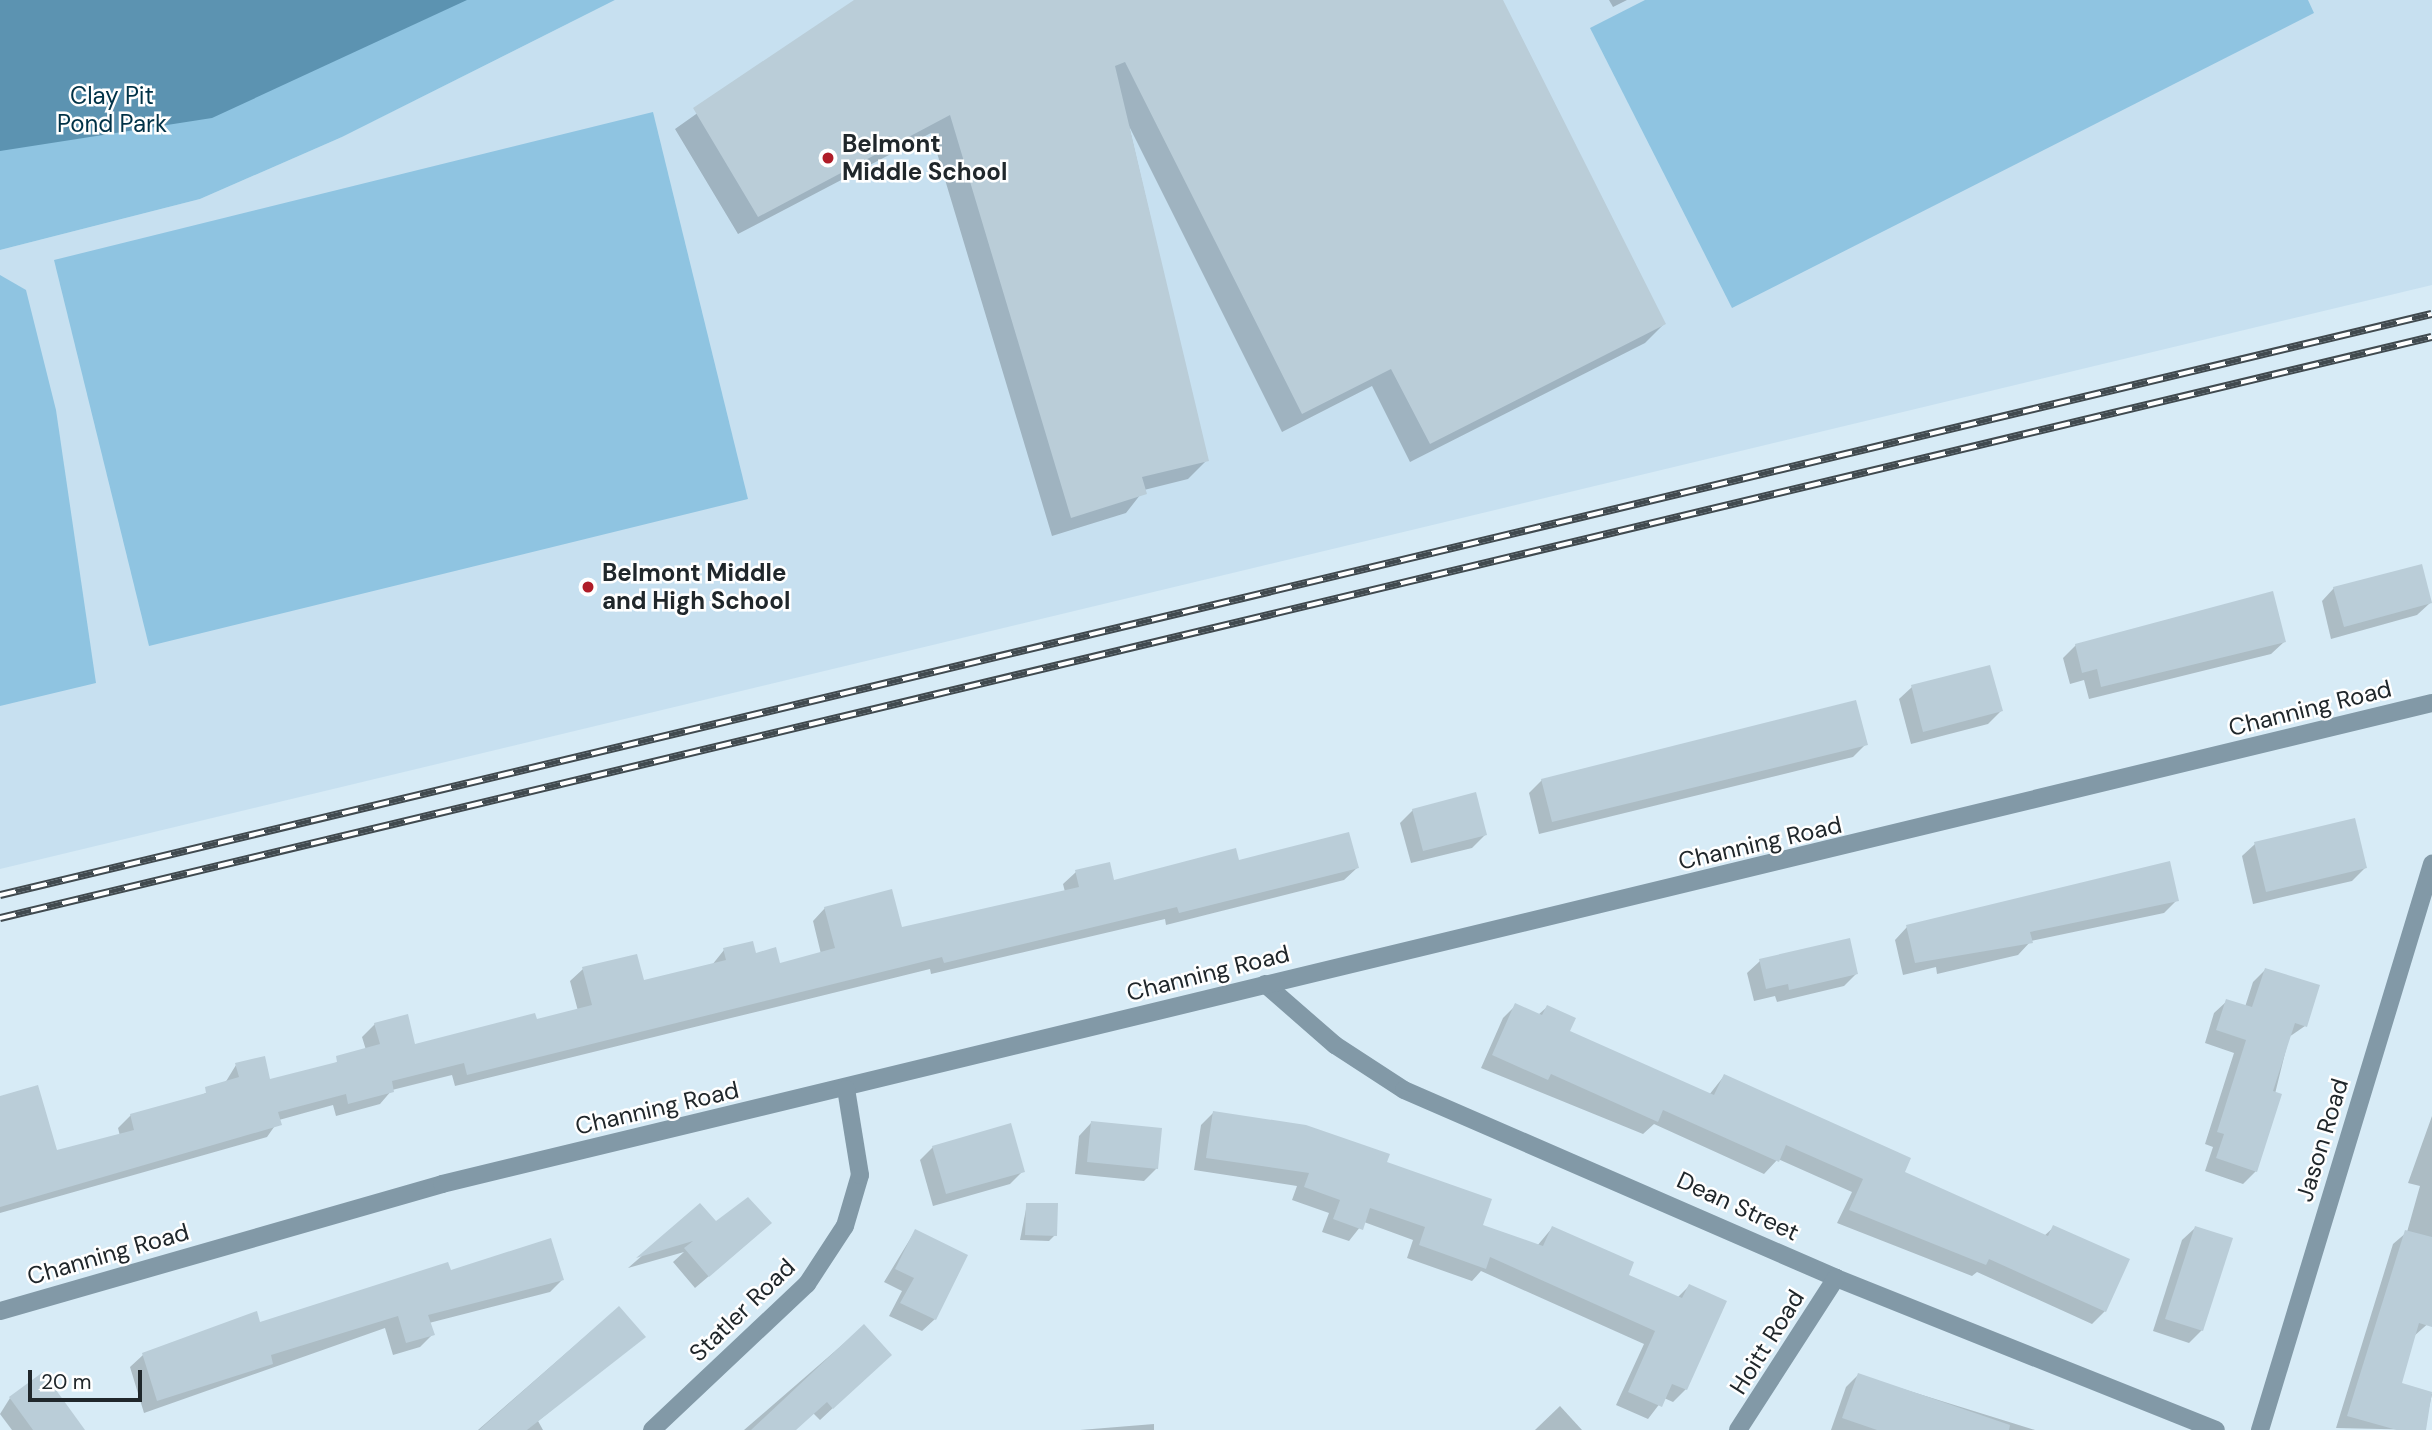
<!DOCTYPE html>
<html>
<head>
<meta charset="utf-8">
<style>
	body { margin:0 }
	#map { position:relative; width:2432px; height:1430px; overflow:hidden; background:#d7ebf6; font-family:"DM Sans",sans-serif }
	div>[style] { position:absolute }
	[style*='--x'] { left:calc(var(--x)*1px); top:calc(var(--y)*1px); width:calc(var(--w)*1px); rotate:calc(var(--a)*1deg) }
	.built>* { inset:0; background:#c7e0f0 }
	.green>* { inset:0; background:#8fc4e1 }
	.water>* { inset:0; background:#5c93b1 }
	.shadow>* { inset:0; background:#0003 }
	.building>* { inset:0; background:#bacdd8 }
	.minor>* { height:18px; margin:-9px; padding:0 9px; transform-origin:9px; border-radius:9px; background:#8299a7 }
	.rail>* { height:8px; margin-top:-4px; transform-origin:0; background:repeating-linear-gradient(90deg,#fff 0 16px,#414a4f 0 32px); box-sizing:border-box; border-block:2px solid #414a4f }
	.dots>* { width:19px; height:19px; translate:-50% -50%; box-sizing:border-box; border:4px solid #fff; border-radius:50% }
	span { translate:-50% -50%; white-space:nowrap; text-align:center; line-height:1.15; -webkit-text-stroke:5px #fff; paint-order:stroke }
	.park-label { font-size:24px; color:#003247 }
	.poi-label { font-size:24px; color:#20272b; font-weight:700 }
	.left { translate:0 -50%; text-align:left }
	.street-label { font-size:24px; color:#20272b }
	.scale { position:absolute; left:28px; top:1370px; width:114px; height:32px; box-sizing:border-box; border:4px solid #20272b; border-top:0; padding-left:9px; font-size:21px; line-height:24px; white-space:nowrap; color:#20272b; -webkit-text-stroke:5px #fff; paint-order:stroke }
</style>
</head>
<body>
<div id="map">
	<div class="built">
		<div style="clip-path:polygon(615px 0,2432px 0,2432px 285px,0 869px,0 250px,200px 199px,342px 137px)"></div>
	</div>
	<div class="green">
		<div style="clip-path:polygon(0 0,615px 0,342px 137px,200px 199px,0 250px)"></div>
		<div style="clip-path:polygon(1645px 0,2308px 0,2314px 13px,1732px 308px,1590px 28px)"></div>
		<div style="clip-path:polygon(653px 112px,748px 499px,149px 646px,54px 260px)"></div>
		<div style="clip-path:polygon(0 275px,26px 290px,56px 410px,96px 683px,0 706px)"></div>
	</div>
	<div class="water">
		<div style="clip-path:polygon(0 0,467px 0,212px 118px,0 151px)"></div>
	</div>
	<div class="shadow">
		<div style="clip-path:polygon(857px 0,1501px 0,1664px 324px,1645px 343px,1410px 462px,1372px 386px,1282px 432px,1129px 126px,1207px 460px,1188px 479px,1144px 490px,1126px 513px,1052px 536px,931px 133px,738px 234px,675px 129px)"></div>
		<div style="clip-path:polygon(1609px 0,1627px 0,1613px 7px)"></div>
		<div style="clip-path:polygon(2334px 588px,2430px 603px,2417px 615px,2331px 639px,2322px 601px)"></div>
		<div style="clip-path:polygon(2284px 642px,2271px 654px,2089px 699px,2084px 680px,2070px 684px,2063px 658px,2076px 645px)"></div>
		<div style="clip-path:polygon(1912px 687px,2001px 711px,1988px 724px,1911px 744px,1899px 699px)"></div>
		<div style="clip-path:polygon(1866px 744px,1853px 757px,1539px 834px,1529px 793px,1542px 780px)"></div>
		<div style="clip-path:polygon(1413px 810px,1485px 835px,1472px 848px,1411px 863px,1400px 823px)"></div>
		<div style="clip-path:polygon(2255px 844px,2365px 868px,2352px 881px,2253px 904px,2242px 856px)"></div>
		<div style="clip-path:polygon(1237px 862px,1357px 868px,1344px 880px,1166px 925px,1165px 919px,931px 974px,930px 969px,455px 1086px,452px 1075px,392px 1090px,380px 1104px,336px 1116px,333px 1105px,279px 1120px,267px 1137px,0 1213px,0 1098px,56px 1153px,120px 1136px,118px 1128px,131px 1115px,196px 1098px,225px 1083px,236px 1065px,269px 1081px,328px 1066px,366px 1050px,362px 1037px,375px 1024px,414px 1047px,578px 1011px,570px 981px,583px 969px,642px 982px,712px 965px,724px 950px,779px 966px,821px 954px,813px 921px,825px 908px,901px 929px,1065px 892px,1063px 884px,1076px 872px,1113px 882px)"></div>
		<div style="clip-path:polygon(2177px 900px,2164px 913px,2031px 941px,2018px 955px,1937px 974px,1936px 967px,1903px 975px,1895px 940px,1907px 927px)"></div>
		<div style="clip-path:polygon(1760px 961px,1857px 973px,1844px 986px,1777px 1002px,1775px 996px,1754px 1001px,1747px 973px)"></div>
		<div style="clip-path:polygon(2265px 970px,2305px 1026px,2289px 1037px,2256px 1171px,2243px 1184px,2205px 1171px,2213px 1147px,2205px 1144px,2234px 1053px,2205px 1043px,2214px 1013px,2227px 1001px,2245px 1007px,2253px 982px)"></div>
		<div style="clip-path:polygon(1516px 1005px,1538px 1015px,1547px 1007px,1568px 1032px,1709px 1095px,1724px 1076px,1902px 1173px,2044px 1236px,2054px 1227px,2105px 1311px,2092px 1324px,1977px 1272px,1972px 1276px,1837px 1223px,1852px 1192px,1778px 1159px,1764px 1174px,1654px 1124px,1643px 1134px,1481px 1068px,1503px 1018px)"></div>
		<div style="clip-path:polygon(1214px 1112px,1385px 1163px,1481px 1226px,1537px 1246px,1552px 1228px,1627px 1275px,1677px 1298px,1689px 1286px,1686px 1389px,1673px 1402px,1664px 1398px,1648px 1419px,1616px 1405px,1644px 1344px,1481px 1271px,1472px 1281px,1407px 1258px,1413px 1240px,1364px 1222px,1349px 1241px,1322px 1232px,1329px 1213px,1292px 1200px,1297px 1186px,1194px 1170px,1201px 1125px)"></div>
		<div style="clip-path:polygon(2432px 1116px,2432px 1320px,2413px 1337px,2400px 1384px,2432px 1394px,2424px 1430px,2336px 1428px,2393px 1244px,2407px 1232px,2420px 1186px,2408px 1183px)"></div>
		<div style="clip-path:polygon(1091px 1123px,1157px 1168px,1144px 1181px,1075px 1174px,1079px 1136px)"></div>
		<div style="clip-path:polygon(933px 1147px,1023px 1171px,1010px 1184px,933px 1206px,920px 1160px)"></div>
		<div style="clip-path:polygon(1027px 1204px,1055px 1235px,1049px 1241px,1020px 1240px)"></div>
		<div style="clip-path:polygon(700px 1205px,716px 1223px,757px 1235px,695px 1288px,673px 1262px,684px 1252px,628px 1268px)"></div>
		<div style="clip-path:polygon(2195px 1228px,2202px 1330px,2189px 1343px,2153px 1331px,2182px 1240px)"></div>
		<div style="clip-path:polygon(915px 1231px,935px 1319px,922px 1331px,889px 1316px,902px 1291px,884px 1282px)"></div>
		<div style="clip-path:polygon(562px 1280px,550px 1292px,429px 1323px,433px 1334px,420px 1347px,393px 1355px,385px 1328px,144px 1413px,130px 1367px,143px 1355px,259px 1324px)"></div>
		<div style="clip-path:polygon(618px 1308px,643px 1337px,538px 1421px,543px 1430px,478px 1430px)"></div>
		<div style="clip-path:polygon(864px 1326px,877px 1367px,820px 1420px,813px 1413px,795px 1430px,744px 1430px)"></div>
		<div style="clip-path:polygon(1858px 1375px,2035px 1430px,1831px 1430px,1846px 1387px)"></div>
		<div style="clip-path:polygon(10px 1398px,79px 1430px,12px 1430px,0 1414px)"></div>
		<div style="clip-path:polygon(1560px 1406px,1582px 1430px,1535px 1430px)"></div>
		<div style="clip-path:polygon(1154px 1424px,1154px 1430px,1080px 1430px)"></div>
	</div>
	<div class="building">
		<div style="clip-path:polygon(854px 0,1503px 0,1666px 324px,1430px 444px,1391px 369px,1302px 414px,1125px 62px,1115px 66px,1209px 461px,1142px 477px,1147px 494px,1071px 518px,950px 115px,758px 217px,693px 108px)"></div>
		<div style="clip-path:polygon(2422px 564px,2432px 603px,2344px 627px,2333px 587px)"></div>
		<div style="clip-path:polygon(2273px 591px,2286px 642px,2101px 687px,2097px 669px,2082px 673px,2075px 644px)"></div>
		<div style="clip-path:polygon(1990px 665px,2003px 711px,1923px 732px,1911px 685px)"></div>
		<div style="clip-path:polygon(1856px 700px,1868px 745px,1552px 822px,1541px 779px)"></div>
		<div style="clip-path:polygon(1476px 792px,1487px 835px,1423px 851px,1412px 809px)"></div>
		<div style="clip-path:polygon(2355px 818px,2367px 868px,2266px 892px,2254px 842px)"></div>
		<div style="clip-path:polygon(1349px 832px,1359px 868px,1179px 913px,1177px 907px,944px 963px,942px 957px,467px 1075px,464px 1063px,392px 1081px,394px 1092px,348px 1104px,346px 1094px,278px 1112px,282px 1125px,0 1207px,0 1096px,38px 1085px,57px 1150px,134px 1130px,130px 1114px,206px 1093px,205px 1087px,239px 1077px,235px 1063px,265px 1056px,270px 1079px,337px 1062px,336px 1056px,380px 1044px,374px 1023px,408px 1014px,415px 1044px,535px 1013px,537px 1019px,592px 1005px,582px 967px,637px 954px,644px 980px,726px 960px,723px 948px,753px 941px,756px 953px,776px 947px,780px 963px,835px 948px,824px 907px,892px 889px,902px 927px,1079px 887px,1075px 870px,1110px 862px,1114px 880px,1236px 848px,1239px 860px)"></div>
		<div style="clip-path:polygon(2170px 861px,2179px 901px,2030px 932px,2033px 943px,1915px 963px,1906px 925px)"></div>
		<div style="clip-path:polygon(1850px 938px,1858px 974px,1789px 990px,1788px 984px,1766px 989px,1759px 959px)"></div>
		<div style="clip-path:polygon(2265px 968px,2320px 985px,2307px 1027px,2295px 1023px,2273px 1091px,2282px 1094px,2257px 1172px,2216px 1158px,2224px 1134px,2217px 1132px,2246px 1040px,2216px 1030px,2226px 999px,2252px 1007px)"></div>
		<div style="clip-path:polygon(1515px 1003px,1542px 1015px,1547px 1005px,1576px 1018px,1570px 1031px,1714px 1095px,1724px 1074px,1911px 1158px,1905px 1172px,2048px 1236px,2053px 1225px,2130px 1259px,2106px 1312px,1989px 1259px,1986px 1265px,1849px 1210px,1863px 1179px,1786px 1145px,1779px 1162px,1663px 1110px,1658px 1122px,1551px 1074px,1548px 1080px,1492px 1055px)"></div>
		<div style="clip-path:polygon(1213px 1111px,1306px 1125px,1390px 1154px,1387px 1162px,1492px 1199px,1483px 1225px,1543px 1246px,1552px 1226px,1634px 1262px,1629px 1275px,1682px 1298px,1689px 1284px,1727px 1301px,1687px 1390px,1672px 1384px,1662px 1407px,1628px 1392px,1655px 1331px,1490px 1257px,1486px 1269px,1419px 1245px,1425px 1227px,1370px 1208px,1363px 1230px,1333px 1219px,1340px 1200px,1304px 1187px,1309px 1173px,1206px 1158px)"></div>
		<div style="clip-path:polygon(1091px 1121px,1162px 1128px,1158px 1169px,1087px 1162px)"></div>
		<div style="clip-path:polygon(1011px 1123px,1025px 1172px,946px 1194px,932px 1146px)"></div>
		<div style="clip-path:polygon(748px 1197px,772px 1223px,709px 1277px,684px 1248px,693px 1241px,636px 1258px,700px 1203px,716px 1221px)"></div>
		<div style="clip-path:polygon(1026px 1203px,1058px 1203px,1057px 1236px,1025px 1235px)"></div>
		<div style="clip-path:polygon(2195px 1226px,2233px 1238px,2203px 1331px,2165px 1319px)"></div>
		<div style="clip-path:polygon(915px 1229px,968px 1255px,936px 1320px,900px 1303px,914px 1278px,895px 1269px)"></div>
		<div style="clip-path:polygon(2405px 1230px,2432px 1237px,2432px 1327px,2419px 1323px,2402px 1383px,2432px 1392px,2426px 1430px,2397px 1430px,2347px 1416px)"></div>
		<div style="clip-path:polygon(551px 1238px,564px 1280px,428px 1315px,435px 1335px,406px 1343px,398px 1316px,271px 1355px,273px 1364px,157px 1401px,142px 1353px,257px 1311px,260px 1322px,448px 1262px,451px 1270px)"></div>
		<div style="clip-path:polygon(619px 1306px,646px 1337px,527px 1430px,479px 1430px)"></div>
		<div style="clip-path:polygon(864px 1324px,892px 1355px,833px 1409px,827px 1402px,796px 1430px,751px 1430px)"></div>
		<div style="clip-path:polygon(43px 1372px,85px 1430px,33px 1430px,9px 1397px)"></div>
		<div style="clip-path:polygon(1858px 1373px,2010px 1425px,2009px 1430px,1877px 1430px,1842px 1418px)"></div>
	</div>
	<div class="minor">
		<div style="--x:1265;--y:984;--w:93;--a:41.1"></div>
		<div style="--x:1335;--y:1045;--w:82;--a:33.1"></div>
		<div style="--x:1404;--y:1090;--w:471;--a:23.5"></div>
		<div style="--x:1836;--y:1278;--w:409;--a:21.8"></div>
		<div style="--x:0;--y:1311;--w:460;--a:-16"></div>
		<div style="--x:442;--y:1184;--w:2047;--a:-13.59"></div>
		<div style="--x:652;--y:1430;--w:213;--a:-43.3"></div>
		<div style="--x:807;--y:1284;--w:69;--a:-56.8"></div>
		<div style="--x:845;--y:1226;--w:53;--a:-73.6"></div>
		<div style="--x:860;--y:1175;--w:87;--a:-99.2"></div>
		<div style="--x:1738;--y:1430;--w:181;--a:-57.2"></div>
		<div style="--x:2260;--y:1430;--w:592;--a:-73.1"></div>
	</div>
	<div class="rail">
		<div style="--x:0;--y:895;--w:2500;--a:-13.44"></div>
		<div style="--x:0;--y:918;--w:2500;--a:-13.44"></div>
	</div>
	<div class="dots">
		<div style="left:828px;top:158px;background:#af1c28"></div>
		<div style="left:588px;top:587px;background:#af1c28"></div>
	</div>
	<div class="park-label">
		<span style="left:112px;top:110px">Clay Pit<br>Pond Park</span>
	</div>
	<div class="poi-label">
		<span class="left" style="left:842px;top:158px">Belmont<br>Middle School</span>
		<span class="left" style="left:602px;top:587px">Belmont Middle<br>and High School</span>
	</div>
	<div class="street-label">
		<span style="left:2310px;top:708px;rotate:-14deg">Channing Road</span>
		<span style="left:1760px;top:843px;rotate:-13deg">Channing Road</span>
		<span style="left:1208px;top:973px;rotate:-14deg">Channing Road</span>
		<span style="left:657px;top:1108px;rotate:-13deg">Channing Road</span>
		<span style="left:2322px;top:1140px;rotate:-73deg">Jason Road</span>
		<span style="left:1738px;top:1206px;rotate:25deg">Dean Street</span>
		<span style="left:108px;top:1254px;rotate:-16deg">Channing Road</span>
		<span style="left:742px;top:1310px;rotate:-44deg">Statler Road</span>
		<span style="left:1767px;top:1342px;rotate:-58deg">Hoitt Road</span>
	</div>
	<div class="scale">20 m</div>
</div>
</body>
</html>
